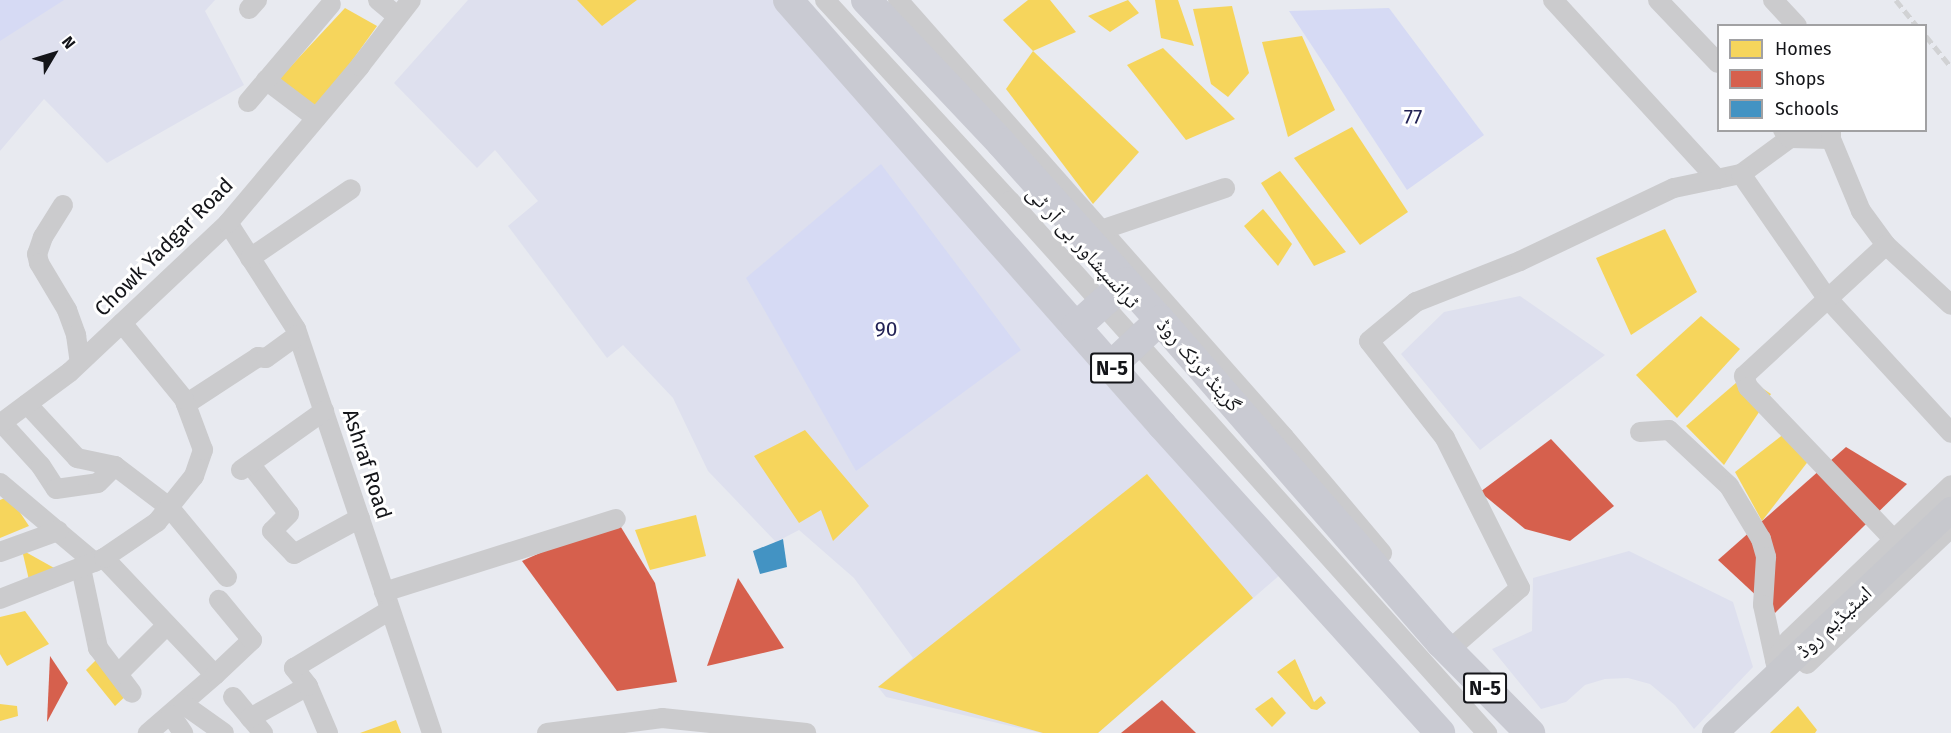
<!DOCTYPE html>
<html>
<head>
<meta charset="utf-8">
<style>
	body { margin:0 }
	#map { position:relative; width:1951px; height:733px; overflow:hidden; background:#e8eaf0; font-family:"Fira Sans","Noto Naskh Arabic",sans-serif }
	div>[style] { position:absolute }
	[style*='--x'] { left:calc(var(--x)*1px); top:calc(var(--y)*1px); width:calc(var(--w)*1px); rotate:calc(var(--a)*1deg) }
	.built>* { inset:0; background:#dee0ee }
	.green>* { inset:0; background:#d6daf4 }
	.homes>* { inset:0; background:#f6d55c }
	.shops>* { inset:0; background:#d6604d }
	.schools>* { inset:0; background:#4393c3 }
	.minor>* { height:20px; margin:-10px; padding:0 10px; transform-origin:10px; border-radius:10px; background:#cbcbcd }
	.major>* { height:26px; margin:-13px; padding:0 13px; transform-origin:13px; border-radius:13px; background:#c7c8cd }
	.highway>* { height:30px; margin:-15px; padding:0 15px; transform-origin:15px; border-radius:15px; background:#c9cad2 }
	.rail>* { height:4.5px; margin-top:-2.25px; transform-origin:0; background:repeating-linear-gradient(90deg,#d1d2d4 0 9px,transparent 0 13.5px) }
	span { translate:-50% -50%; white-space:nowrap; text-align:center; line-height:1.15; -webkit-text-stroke:6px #fff; paint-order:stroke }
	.shield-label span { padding:2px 4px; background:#fff; border:2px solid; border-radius:4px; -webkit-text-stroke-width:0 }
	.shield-label { font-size:20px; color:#141519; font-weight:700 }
	.park-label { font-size:21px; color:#225 }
	.street-label { font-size:21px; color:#141519 }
	.legend { position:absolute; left:1717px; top:24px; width:210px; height:108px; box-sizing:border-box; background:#fff; border:2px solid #a1a1a3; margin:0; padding:8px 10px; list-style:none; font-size:18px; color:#141519 }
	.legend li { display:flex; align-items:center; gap:12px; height:30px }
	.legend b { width:30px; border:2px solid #a1a1a3 }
	.north { position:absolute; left:24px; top:24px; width:60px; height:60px; -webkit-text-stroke:4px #fff; paint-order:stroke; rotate:52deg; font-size:16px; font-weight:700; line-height:24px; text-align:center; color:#141519 }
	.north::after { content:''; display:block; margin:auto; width:21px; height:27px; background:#141519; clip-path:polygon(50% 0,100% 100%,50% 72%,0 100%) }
</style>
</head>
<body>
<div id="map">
	<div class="built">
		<div style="clip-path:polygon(0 0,215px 0,205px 11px,244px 85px,107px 163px,44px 99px,0 151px)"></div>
		<div style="clip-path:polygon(468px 0,788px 0,1289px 567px,1098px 733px,1041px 733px,886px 697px,878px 687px,913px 658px,854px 578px,799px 530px,776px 542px,708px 471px,673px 398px,623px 345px,607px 358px,508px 226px,538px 201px,495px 150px,477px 168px,394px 83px)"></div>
		<div style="clip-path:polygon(1520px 296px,1605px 355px,1480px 450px,1401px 354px,1444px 312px)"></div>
		<div style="clip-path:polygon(1629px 551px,1733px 602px,1753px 667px,1694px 729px,1675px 705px,1650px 684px,1628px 678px,1605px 679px,1585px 685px,1566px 702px,1541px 709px,1492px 649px,1532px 631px,1533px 578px)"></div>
	</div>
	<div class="green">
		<div style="clip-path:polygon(0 0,64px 0,0 41px)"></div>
		<div style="clip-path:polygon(1389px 8px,1484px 135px,1407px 190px,1289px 11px)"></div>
		<div style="clip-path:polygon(881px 164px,1021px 350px,856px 471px,746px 278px)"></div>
	</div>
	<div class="homes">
		<div style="clip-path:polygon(577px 0,637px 0,602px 26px)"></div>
		<div style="clip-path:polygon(1028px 0,1050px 0,1076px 32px,1033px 51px,1003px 20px)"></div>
		<div style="clip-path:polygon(1128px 0,1139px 13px,1110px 32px,1088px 16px)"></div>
		<div style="clip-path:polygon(1155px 0,1178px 0,1194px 46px,1161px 38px)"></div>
		<div style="clip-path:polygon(1232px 6px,1249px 73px,1228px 97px,1211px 84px,1193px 9px)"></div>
		<div style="clip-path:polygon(345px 8px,377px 26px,316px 111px,278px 80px)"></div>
		<div style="clip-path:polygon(1302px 36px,1335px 110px,1288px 137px,1262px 42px)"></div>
		<div style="clip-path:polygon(1163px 48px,1235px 119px,1186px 140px,1127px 65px)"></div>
		<div style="clip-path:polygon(1033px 51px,1139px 152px,1093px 204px,1006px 89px)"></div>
		<div style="clip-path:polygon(1352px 127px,1408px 212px,1360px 245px,1294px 158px)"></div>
		<div style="clip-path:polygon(1280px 171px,1346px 252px,1314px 266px,1261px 183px)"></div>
		<div style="clip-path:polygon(1263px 209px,1292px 244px,1278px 266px,1244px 226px)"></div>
		<div style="clip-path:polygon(1665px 229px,1697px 292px,1631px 335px,1596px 258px)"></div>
		<div style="clip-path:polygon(1701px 316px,1740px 349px,1677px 418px,1636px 375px)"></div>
		<div style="clip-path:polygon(1744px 376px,1771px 394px,1724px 465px,1686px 426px)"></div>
		<div style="clip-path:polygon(805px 430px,869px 506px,833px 541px,821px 510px,799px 523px,754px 456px)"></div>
		<div style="clip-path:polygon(1789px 430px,1813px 455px,1762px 521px,1735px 472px)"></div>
		<div style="clip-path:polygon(1147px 474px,1253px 598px,1098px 733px,1043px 733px,878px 687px)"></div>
		<div style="clip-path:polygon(9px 496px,29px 526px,0 538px,0 500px)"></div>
		<div style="clip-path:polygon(696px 515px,706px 556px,650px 570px,635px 530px)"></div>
		<div style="clip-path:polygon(22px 550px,56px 569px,29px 580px)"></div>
		<div style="clip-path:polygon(25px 611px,49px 644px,7px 666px,0 654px,0 617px)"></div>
		<div style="clip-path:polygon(101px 655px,130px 692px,115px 706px,86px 670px)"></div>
		<div style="clip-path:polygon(1295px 659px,1314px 702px,1321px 696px,1326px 703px,1317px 710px,1311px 709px,1277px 672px)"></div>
		<div style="clip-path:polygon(1272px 697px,1286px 713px,1272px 727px,1255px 709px)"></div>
		<div style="clip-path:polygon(0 704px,17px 706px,18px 716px,0 721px)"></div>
		<div style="clip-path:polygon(1798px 706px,1817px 730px,1815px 733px,1770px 733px)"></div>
		<div style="clip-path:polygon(396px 720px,401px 733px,360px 733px)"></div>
	</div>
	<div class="shops">
		<div style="clip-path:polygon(1551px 439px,1614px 506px,1570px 541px,1525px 529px,1480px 492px)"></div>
		<div style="clip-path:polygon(1846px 447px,1907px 484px,1775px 613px,1718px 560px)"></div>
		<div style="clip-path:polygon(616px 519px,655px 583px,677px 682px,617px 691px,522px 561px)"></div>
		<div style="clip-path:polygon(738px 578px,784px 648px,707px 666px)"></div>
		<div style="clip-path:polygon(50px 656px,68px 683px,47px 722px)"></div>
		<div style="clip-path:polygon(1162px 700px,1196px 733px,1121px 733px)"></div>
	</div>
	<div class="schools">
		<div style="clip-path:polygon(783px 539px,787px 567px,760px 574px,753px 551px)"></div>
	</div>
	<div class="minor">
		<div style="--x:378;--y:0;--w:25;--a:40"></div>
		<div style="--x:825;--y:0;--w:273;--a:47.4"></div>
		<div style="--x:1010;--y:201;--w:715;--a:48.12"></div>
		<div style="--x:898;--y:0;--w:583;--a:48.55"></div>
		<div style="--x:1284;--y:437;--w:152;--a:49.8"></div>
		<div style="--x:1553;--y:0;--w:243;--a:47.5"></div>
		<div style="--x:1717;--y:179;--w:25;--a:-12"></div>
		<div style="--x:1741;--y:174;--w:61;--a:-36.3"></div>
		<div style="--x:1658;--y:0;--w:87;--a:46.4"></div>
		<div style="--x:1773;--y:0;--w:35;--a:47"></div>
		<div style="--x:249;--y:9;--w:12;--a:-48"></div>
		<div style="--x:266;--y:80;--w:63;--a:37.2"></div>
		<div style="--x:248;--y:102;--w:128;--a:-49.7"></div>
		<div style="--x:1783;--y:130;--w:11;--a:49"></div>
		<div style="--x:1790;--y:138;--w:41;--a:1.4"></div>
		<div style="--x:1831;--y:130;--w:9;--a:90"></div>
		<div style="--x:1831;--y:139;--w:78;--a:67.4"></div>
		<div style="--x:1861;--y:211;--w:42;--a:53.7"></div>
		<div style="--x:1886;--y:245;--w:88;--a:42.7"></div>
		<div style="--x:1741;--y:174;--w:151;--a:55.3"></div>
		<div style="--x:1827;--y:298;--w:183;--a:47.4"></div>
		<div style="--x:63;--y:205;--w:38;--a:122"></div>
		<div style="--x:43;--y:237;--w:18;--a:109"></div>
		<div style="--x:37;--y:254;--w:9;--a:77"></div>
		<div style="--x:39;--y:263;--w:55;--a:59.2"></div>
		<div style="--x:67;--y:310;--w:27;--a:70"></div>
		<div style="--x:76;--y:335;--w:27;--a:82"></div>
		<div style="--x:228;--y:223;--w:126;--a:57.3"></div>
		<div style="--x:296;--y:329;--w:426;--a:71.4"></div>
		<div style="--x:1101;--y:230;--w:131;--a:-18.7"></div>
		<div style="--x:1886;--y:245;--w:193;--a:137.3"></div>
		<div style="--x:1744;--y:376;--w:12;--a:70"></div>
		<div style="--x:1748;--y:387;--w:211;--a:46.3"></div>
		<div style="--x:250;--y:258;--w:122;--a:-34.3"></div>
		<div style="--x:27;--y:404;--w:74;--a:47.2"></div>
		<div style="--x:77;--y:458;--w:39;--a:12"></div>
		<div style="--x:115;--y:466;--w:68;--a:37.2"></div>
		<div style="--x:169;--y:507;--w:91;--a:50.4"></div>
		<div style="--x:186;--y:404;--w:86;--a:-33.1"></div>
		<div style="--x:258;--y:357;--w:8;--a:7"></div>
		<div style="--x:266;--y:358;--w:39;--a:-36"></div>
		<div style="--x:1;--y:422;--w:59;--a:47.7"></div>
		<div style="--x:41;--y:466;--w:27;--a:57"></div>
		<div style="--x:56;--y:489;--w:42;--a:-8.1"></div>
		<div style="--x:98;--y:483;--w:24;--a:-45"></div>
		<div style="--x:0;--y:424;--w:87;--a:-36.6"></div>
		<div style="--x:70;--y:372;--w:217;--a:-43.3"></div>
		<div style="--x:228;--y:223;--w:205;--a:-49.9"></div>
		<div style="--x:360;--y:66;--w:83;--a:-52.3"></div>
		<div style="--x:1640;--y:432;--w:29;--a:-4"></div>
		<div style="--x:1669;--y:430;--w:82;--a:43"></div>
		<div style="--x:1729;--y:486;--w:62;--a:58.9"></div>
		<div style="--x:1761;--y:539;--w:19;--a:74"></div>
		<div style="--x:1766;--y:557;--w:48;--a:93.6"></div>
		<div style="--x:1763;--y:605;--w:71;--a:77.7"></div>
		<div style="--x:250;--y:464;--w:63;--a:52"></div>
		<div style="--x:289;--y:514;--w:24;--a:135"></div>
		<div style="--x:272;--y:531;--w:32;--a:46"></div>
		<div style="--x:294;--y:554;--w:75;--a:-28.6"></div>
		<div style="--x:241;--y:470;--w:102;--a:-35.4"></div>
		<div style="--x:0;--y:483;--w:123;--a:40"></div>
		<div style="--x:0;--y:552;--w:62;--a:-19.9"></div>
		<div style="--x:104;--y:558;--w:161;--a:46.5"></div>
		<div style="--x:215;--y:675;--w:89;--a:139.1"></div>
		<div style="--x:81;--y:568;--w:82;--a:78"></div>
		<div style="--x:98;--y:648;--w:56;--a:52.9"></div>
		<div style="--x:384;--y:592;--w:243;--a:-17.5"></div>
		<div style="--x:0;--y:599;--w:112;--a:-21.5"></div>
		<div style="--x:104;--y:558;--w:64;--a:-34.2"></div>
		<div style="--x:157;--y:522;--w:59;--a:-51.2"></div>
		<div style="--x:194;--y:476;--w:28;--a:-71"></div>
		<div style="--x:203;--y:450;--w:54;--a:-110.4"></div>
		<div style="--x:184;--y:399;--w:98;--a:-129.2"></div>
		<div style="--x:1456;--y:644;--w:85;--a:-41.2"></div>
		<div style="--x:1520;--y:588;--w:168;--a:-116.6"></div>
		<div style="--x:1445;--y:438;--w:123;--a:-128.1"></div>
		<div style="--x:1369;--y:341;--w:61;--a:-39.7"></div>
		<div style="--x:1416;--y:302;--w:112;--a:-21.5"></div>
		<div style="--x:1520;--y:261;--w:170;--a:-25.4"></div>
		<div style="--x:1674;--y:188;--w:44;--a:-11.8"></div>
		<div style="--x:1775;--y:660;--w:24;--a:-55"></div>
		<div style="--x:1789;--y:640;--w:224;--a:-43.7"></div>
		<div style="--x:1807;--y:664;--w:198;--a:-43.4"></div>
		<div style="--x:118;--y:674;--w:69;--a:-45"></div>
		<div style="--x:215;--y:675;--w:51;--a:-43.4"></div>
		<div style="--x:252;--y:640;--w:52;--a:-129.5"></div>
		<div style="--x:233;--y:697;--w:47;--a:50.2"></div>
		<div style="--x:183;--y:704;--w:50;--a:35.3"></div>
		<div style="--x:171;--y:715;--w:22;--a:56"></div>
		<div style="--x:250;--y:718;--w:66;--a:-28.9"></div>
		<div style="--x:328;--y:733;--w:51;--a:-113.1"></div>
		<div style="--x:308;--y:686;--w:23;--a:-128"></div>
		<div style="--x:294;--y:668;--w:112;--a:-31.1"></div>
		<div style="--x:547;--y:733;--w:116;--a:-7.4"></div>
		<div style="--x:662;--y:718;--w:145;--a:5.9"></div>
	</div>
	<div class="major">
		<div style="--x:1715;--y:733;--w:325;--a:-43.4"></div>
	</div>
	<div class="highway">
		<div style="--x:788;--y:0;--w:566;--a:48.65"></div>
		<div style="--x:1162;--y:425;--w:415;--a:47.9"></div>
		<div style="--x:866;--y:0;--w:197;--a:46.6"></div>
		<div style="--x:1001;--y:143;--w:238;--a:48.1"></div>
		<div style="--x:1160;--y:320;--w:428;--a:49"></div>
		<div style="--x:1441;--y:643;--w:127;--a:45.3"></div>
		<div style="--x:1076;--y:327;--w:67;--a:-42"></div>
		<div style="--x:1111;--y:366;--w:67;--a:-43.2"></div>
	</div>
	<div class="rail">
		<div style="--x:1896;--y:0;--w:33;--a:51"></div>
		<div style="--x:1926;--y:36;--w:40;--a:51"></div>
	</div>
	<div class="shield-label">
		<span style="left:1112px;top:368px">N-5</span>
		<span style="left:1485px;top:688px">N-5</span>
	</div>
	<div class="park-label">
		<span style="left:1413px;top:117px">77</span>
		<span style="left:886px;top:329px">90</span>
	</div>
	<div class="street-label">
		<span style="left:164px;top:247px;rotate:-45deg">Chowk Yadgar Road</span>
		<span style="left:1083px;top:247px;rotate:48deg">ٹرانسپشاور بی آر ٹی</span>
		<span style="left:1199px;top:365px;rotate:49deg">گرینڈ ٹرنک روڈ</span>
		<span style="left:367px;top:464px;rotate:72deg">Ashraf Road</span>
		<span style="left:1834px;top:622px;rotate:-43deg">اسٹیڈیم روڈ</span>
	</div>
	<ul class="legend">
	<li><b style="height:16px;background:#f6d55c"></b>Homes</li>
	<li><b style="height:16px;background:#d6604d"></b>Shops</li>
	<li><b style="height:16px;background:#4393c3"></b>Schools</li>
	</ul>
	<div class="north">N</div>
</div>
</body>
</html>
